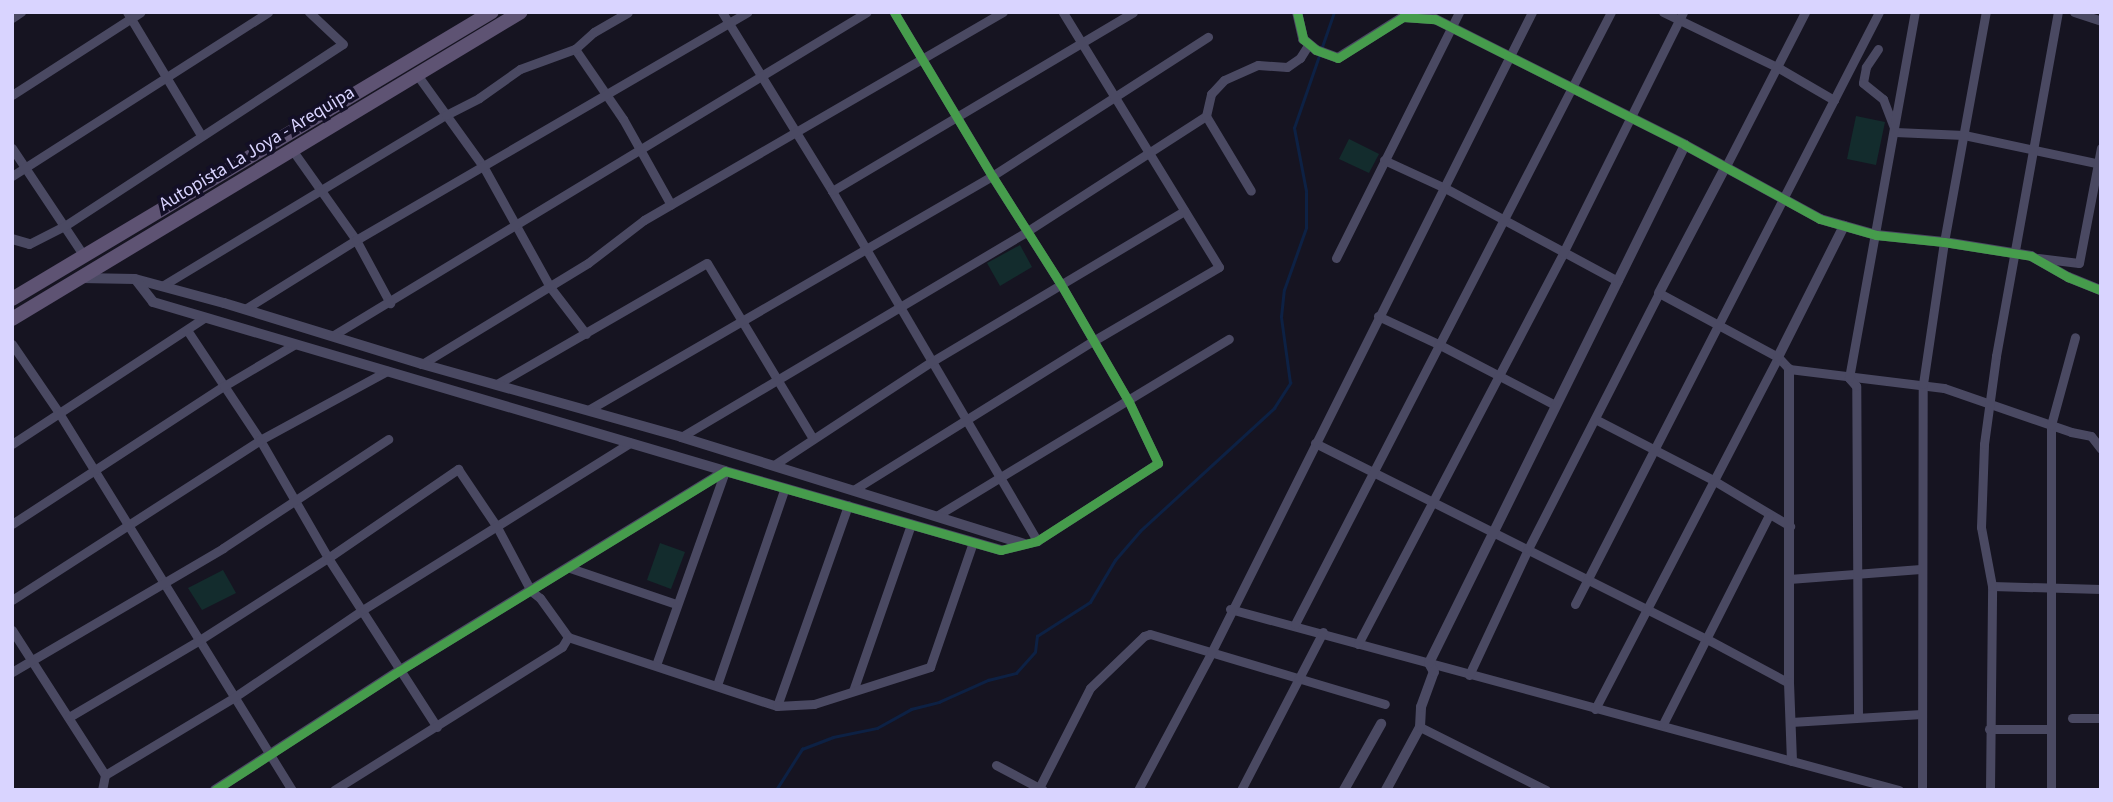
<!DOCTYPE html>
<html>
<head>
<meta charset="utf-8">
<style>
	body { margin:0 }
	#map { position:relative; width:2113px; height:802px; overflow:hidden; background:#161421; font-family:"Source Sans 3",sans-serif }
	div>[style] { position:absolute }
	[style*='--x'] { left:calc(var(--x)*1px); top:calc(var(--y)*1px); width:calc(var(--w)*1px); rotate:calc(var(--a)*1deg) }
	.green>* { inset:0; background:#132c2d }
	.stream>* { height:2.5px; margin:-1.25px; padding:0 1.25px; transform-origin:1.25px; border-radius:1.25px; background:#0d2144 }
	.minor>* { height:9px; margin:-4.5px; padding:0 4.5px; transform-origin:4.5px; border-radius:4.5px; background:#4a4962 }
	.tertiary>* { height:10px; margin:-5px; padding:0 5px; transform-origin:5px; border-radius:5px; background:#4a4962 }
	.primary>* { height:14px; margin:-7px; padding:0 7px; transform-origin:7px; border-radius:7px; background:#5e5373 }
	.cycleway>* { height:9px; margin:-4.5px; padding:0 4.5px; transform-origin:4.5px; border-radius:4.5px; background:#469c4c }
	span { translate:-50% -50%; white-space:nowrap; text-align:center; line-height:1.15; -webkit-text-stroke:7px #130f26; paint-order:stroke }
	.street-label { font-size:19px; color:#d9d4ff }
	.frame { position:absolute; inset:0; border:14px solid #d9d4ff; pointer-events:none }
</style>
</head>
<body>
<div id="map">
	<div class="green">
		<div style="clip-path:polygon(1856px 116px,1885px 122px,1876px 165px,1847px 159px)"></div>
		<div style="clip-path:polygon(1349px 139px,1379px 154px,1369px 173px,1339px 159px)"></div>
		<div style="clip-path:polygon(1020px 245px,1032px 267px,1000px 286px,987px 263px)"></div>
		<div style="clip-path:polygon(660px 543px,685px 552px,671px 589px,647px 580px)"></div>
		<div style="clip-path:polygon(223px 570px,236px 593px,202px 610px,188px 588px)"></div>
	</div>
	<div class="stream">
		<div style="--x:1322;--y:47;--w:37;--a:-71"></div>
		<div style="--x:576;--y:790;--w:6;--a:0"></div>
		<div style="--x:776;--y:790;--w:49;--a:-57.6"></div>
		<div style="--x:802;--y:749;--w:33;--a:-21"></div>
		<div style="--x:833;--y:737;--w:45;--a:-11.6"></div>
		<div style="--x:877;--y:728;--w:39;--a:-29"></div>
		<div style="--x:911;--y:709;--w:29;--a:-14"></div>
		<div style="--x:939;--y:702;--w:54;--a:-24.2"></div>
		<div style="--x:988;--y:680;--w:29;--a:-14"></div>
		<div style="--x:1016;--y:673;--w:28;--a:-48"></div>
		<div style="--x:1035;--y:652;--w:16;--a:-83"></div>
		<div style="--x:1037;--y:636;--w:63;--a:-32.7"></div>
		<div style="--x:1090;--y:602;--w:49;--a:-59.2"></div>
		<div style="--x:1115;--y:560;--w:38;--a:-49"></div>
		<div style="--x:1140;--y:531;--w:182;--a:-42.5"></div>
		<div style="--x:1274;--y:408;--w:30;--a:-57"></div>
		<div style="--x:1290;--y:383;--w:67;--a:-97.8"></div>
		<div style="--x:1281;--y:317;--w:27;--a:-84"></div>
		<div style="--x:1284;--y:290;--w:66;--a:-70.5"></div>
		<div style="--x:1306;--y:228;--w:37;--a:-90"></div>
		<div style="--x:1306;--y:191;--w:64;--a:-100.8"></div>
		<div style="--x:1294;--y:128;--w:79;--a:-70.9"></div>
	</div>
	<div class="minor">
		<div style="--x:127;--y:12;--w:144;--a:59"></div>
		<div style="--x:722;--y:12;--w:210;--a:58.4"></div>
		<div style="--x:832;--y:191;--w:406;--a:59.6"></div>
		<div style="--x:894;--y:12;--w:191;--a:59.1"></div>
		<div style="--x:992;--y:176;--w:127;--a:57.6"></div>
		<div style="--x:1060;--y:283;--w:138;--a:59.9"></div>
		<div style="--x:1129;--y:402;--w:68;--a:64.6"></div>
		<div style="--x:1158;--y:463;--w:144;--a:147.2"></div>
		<div style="--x:1037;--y:541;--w:37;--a:166"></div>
		<div style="--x:1663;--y:12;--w:127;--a:25.8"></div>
		<div style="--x:1777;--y:67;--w:66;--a:30.1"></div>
		<div style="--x:2074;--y:12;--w:28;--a:18"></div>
		<div style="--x:12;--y:18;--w:11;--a:-34"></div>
		<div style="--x:575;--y:49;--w:85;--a:55.6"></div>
		<div style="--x:623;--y:119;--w:98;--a:60.8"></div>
		<div style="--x:1878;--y:49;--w:22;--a:124"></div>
		<div style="--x:1866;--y:67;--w:16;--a:101"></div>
		<div style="--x:1863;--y:83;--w:26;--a:39"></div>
		<div style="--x:1883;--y:99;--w:30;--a:69"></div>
		<div style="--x:418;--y:76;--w:111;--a:54.2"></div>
		<div style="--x:483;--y:166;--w:138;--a:61"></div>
		<div style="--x:550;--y:287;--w:59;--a:52.5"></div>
		<div style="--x:12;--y:95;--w:153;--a:-32.8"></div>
		<div style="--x:1206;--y:116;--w:87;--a:59"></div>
		<div style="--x:1895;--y:132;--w:69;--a:2.5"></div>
		<div style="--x:1964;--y:135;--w:140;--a:12"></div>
		<div style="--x:12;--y:148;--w:130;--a:56.3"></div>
		<div style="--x:293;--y:151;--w:109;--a:54.7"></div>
		<div style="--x:356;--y:240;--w:72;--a:61.6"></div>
		<div style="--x:1384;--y:160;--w:67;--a:24.7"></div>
		<div style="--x:1445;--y:188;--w:196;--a:28.3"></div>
		<div style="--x:1726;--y:166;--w:173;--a:-62.8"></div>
		<div style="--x:12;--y:176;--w:304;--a:-32.6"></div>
		<div style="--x:832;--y:191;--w:350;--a:-30.7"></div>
		<div style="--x:29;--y:244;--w:38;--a:-27"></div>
		<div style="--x:63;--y:227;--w:334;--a:-33.2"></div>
		<div style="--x:343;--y:44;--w:47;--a:-136.7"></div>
		<div style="--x:1336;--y:258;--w:275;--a:-63.4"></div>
		<div style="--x:2038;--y:258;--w:41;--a:7"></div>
		<div style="--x:2079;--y:263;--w:117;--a:-79.2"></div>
		<div style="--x:162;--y:286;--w:332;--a:-31.1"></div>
		<div style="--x:446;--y:115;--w:37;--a:-27"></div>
		<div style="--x:479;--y:98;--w:50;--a:-35.3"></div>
		<div style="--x:520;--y:69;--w:59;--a:-20"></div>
		<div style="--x:575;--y:49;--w:25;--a:-42"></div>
		<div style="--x:594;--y:32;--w:39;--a:-30"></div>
		<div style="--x:245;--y:309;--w:131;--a:-31.9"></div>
		<div style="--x:356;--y:240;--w:453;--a:-30.2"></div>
		<div style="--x:1378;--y:316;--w:66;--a:25"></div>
		<div style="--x:1438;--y:344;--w:132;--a:27.5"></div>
		<div style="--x:187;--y:330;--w:132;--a:56.4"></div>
		<div style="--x:260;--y:440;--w:136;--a:60"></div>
		<div style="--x:328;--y:558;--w:201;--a:57.2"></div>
		<div style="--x:332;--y:336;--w:625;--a:-31.2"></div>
		<div style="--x:12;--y:344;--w:83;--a:55.7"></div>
		<div style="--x:59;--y:413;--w:443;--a:58.3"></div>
		<div style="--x:422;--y:364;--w:194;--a:-31.3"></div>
		<div style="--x:588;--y:263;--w:71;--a:-37.5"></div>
		<div style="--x:644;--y:220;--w:415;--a:-30.1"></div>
		<div style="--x:497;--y:384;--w:242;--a:-30"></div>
		<div style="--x:707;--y:263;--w:205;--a:58.9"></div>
		<div style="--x:590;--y:409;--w:465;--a:-30.1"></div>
		<div style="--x:992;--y:176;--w:257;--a:-32.8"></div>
		<div style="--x:1595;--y:419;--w:133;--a:27.3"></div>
		<div style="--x:1713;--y:480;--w:90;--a:30.9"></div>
		<div style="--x:681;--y:437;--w:401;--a:-30.7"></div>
		<div style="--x:1026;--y:232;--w:214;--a:-32.8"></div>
		<div style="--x:1206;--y:116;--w:23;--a:-77"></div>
		<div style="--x:1211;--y:94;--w:19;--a:-47"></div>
		<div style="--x:1224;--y:80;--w:37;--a:-24"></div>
		<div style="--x:1258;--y:65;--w:29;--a:4"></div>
		<div style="--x:1287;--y:67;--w:16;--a:-35"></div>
		<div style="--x:1300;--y:58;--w:15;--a:-58"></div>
		<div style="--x:1315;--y:443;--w:436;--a:26.6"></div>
		<div style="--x:1705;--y:638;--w:95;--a:28.2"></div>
		<div style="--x:12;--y:444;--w:231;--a:-33.3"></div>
		<div style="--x:774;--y:465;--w:188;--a:-33.3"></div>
		<div style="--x:931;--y:362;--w:295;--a:-30.8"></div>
		<div style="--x:855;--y:489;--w:280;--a:-31.9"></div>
		<div style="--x:1093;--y:341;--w:146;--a:-30.4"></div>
		<div style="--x:1219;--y:267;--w:299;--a:-121.5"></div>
		<div style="--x:938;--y:515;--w:340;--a:-31.2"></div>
		<div style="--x:12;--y:524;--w:253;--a:-33.1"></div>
		<div style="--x:224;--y:386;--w:82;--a:-30.6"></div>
		<div style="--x:570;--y:568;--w:112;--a:18.8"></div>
		<div style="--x:1789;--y:579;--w:132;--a:-4.3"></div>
		<div style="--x:1992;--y:586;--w:109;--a:1.6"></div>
		<div style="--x:12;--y:600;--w:295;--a:-32.8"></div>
		<div style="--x:260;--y:440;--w:145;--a:-28.5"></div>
		<div style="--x:1575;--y:604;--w:665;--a:-62.82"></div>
		<div style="--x:1230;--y:609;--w:693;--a:15.14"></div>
		<div style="--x:1295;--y:624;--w:689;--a:-62.69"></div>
		<div style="--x:12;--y:630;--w:172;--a:57.3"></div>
		<div style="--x:105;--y:775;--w:15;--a:101"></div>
		<div style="--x:1358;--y:644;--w:441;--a:-62.3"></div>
		<div style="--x:1563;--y:253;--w:269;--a:-63.5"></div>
		<div style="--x:656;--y:665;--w:206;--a:-70.4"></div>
		<div style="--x:12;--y:672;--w:245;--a:-30.4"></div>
		<div style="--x:223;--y:548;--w:198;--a:-33.4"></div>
		<div style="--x:1469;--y:675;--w:139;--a:-64.9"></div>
		<div style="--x:1528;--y:549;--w:288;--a:-62.9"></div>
		<div style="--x:1659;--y:293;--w:135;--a:28.3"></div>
		<div style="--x:1778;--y:357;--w:16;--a:47"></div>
		<div style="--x:1789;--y:369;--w:156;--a:7"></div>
		<div style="--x:1944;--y:388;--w:134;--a:19.1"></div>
		<div style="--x:2071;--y:432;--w:20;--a:11"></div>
		<div style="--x:2091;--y:436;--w:16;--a:52"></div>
		<div style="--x:717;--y:685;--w:208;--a:-71"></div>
		<div style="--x:853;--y:691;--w:177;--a:-70.8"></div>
		<div style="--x:777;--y:706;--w:213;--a:-70.5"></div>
		<div style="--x:1595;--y:709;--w:397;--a:-62.5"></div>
		<div style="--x:69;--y:717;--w:150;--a:-30.5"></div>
		<div style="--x:198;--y:641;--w:154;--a:-32.6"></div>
		<div style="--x:328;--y:558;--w:158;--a:-34.4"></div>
		<div style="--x:458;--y:469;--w:70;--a:56.1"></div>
		<div style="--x:497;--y:527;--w:72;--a:62"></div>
		<div style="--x:531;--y:591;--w:11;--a:38"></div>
		<div style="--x:540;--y:598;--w:48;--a:54.3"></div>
		<div style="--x:568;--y:637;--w:220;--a:18.3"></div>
		<div style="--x:777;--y:706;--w:37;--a:-3"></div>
		<div style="--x:814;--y:704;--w:122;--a:-17.7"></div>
		<div style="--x:930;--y:667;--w:132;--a:-71"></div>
		<div style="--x:1858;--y:717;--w:331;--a:-90.3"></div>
		<div style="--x:1856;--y:386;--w:11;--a:-131"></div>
		<div style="--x:1849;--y:378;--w:372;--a:-79.8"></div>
		<div style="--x:2072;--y:718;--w:29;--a:0"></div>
		<div style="--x:1791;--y:722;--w:131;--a:-3.5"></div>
		<div style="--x:1663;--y:724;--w:234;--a:-63.1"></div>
		<div style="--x:1420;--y:727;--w:141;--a:26.6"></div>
		<div style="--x:1989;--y:729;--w:62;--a:0"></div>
		<div style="--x:996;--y:765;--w:53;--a:28"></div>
		<div style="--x:105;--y:775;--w:149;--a:-31"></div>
		<div style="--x:233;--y:698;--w:158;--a:-34.2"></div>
		<div style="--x:364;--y:609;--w:314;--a:-32"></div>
		<div style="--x:334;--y:790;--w:269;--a:-32.1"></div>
		<div style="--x:562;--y:647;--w:12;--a:-59"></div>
		<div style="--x:1038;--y:790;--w:114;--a:-63"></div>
		<div style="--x:1090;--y:688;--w:75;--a:-43.9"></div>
		<div style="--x:1144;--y:636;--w:6;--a:-18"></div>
		<div style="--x:1150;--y:634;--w:245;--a:16.6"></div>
		<div style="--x:1138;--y:790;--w:155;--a:-61.9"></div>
		<div style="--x:1211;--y:653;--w:717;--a:-63.4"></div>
		<div style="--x:1241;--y:790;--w:178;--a:-62.6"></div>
		<div style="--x:1922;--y:790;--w:406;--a:-89.9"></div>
		<div style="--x:1923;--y:384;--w:144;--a:-81.6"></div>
		<div style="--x:1944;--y:242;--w:234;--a:-79.7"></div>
		<div style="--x:1990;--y:790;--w:204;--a:-89.4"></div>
		<div style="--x:1992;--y:586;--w:60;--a:-100.6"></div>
		<div style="--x:1981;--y:527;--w:83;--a:-87.9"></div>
		<div style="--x:1984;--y:444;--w:89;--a:-82.2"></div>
		<div style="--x:1996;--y:356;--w:350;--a:-79.8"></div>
		<div style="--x:2051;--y:790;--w:365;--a:-90"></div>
		<div style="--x:2051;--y:425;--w:91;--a:-74.7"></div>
	</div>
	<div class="tertiary">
		<div style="--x:1297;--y:12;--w:28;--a:77"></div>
		<div style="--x:1303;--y:39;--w:17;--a:40"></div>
		<div style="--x:1316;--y:50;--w:23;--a:20"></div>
		<div style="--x:1338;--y:58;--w:77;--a:-32.2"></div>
		<div style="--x:1403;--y:17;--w:32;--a:4"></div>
		<div style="--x:1435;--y:19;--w:280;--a:26.7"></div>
		<div style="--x:1685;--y:145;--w:154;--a:28.7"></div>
		<div style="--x:1820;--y:219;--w:58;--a:15.9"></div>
		<div style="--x:1876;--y:235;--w:68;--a:5.9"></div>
		<div style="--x:1944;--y:242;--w:88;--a:9.1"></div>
		<div style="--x:2031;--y:256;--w:43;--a:29.6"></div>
		<div style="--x:2068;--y:277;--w:35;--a:22"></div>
		<div style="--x:12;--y:239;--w:18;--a:16"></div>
		<div style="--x:81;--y:278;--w:54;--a:1.1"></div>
		<div style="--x:135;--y:279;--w:92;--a:15.1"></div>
		<div style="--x:224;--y:303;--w:207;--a:17.1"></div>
		<div style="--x:422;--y:364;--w:269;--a:15.7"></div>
		<div style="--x:681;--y:437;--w:359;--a:17.3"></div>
		<div style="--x:136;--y:280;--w:28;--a:52"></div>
		<div style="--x:153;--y:302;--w:596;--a:16.46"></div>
		<div style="--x:1659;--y:293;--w:144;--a:-62.2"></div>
		<div style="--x:1778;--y:357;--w:147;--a:-63.3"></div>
		<div style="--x:1789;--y:369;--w:314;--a:90"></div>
		<div style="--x:1789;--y:683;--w:78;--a:87.8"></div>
		<div style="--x:215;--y:790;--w:219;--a:-32.9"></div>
		<div style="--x:399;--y:671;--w:382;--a:-31.5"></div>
		<div style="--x:725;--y:471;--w:287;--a:16"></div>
		<div style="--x:1344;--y:790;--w:76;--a:-60.7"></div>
		<div style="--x:1386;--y:790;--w:72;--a:-61.6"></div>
		<div style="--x:1420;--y:727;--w:20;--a:-87"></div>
		<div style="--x:1421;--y:707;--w:37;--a:-70"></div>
		<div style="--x:1434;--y:672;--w:10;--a:-119"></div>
		<div style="--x:1429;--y:663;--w:578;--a:-63.7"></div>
	</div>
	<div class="primary">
		<div style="--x:12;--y:299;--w:559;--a:-30.88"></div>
		<div style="--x:12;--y:319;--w:594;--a:-31.1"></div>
	</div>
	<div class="cycleway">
		<div style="--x:1297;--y:12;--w:28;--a:77"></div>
		<div style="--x:1303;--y:39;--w:17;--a:40"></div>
		<div style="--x:1316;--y:50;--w:23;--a:20"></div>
		<div style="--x:1338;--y:58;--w:77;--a:-32.2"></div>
		<div style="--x:1403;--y:17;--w:32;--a:4"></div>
		<div style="--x:1435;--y:19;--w:280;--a:26.7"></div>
		<div style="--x:1685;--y:145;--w:154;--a:28.7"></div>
		<div style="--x:1820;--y:219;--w:58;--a:15.9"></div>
		<div style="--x:1876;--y:235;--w:68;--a:5.9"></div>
		<div style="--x:1944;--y:242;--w:88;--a:9.1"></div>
		<div style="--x:2031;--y:256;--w:43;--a:29.6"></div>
		<div style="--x:2068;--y:277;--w:35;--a:22"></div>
		<div style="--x:215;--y:790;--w:219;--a:-32.9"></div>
		<div style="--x:399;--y:671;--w:382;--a:-31.5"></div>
		<div style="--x:725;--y:471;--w:287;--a:16"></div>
		<div style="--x:1001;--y:550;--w:37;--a:-14"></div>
		<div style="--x:1037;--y:541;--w:144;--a:-32.8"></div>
		<div style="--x:1158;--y:463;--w:68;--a:-115.4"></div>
		<div style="--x:1129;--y:402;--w:138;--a:-120.1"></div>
		<div style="--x:1060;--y:283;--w:127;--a:-122.4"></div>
		<div style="--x:992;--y:176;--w:191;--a:-120.9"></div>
	</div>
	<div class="street-label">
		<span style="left:257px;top:149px;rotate:-31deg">Autopista La Joya - Arequipa</span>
	</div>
	<div class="frame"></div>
</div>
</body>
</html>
